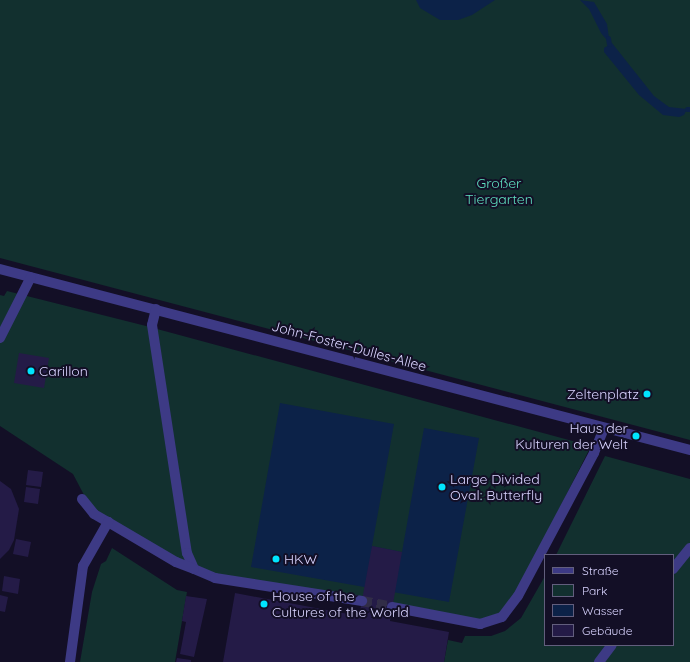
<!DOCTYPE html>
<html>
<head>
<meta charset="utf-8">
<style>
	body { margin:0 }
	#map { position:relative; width:690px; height:662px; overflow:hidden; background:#130f26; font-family:Quicksand,sans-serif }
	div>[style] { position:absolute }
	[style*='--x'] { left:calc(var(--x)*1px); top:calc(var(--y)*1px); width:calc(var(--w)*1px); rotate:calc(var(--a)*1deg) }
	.green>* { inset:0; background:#12302f }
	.water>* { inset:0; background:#0c2248 }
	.stream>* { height:5px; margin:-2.5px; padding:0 2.5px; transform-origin:2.5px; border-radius:2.5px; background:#0c2248 }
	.building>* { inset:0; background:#241b47 }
	.minor-tunnel>* { height:10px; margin-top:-5px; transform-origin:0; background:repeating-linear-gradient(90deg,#312d47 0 10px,transparent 0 15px) }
	.minor>* { height:10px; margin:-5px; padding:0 5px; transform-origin:5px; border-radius:5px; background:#3d3a85 }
	.dots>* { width:11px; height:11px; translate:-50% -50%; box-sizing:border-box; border:2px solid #130f26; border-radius:50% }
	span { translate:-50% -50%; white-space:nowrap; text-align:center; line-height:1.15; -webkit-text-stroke:4px #130f26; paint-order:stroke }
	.park-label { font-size:14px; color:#5fe0c0 }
	.street-label { font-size:14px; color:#d9d4ff }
	.poi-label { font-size:14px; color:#d9d4ff }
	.left { translate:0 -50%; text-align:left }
	.right { translate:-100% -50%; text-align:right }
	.legend { position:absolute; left:544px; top:554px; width:130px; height:92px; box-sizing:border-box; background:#130f26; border:1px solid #625e7d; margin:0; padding:5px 7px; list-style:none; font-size:12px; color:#d9d4ff }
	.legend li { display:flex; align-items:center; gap:8px; height:20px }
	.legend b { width:20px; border:1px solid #625e7d }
</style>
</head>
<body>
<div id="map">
	<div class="green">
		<div style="clip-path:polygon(0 0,690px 0,690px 440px,0 258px)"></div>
		<div style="clip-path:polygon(7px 291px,146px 326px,591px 446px,513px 600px,501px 613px,480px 624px,215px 578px,94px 514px,73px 474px,0 426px,0 295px,4px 296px)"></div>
		<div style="clip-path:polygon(605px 456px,690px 479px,690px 662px,444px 662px,448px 640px,462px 643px,465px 636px,491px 636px,505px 631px,521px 618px,545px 576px,545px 645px,673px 645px,673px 555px,556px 555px)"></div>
		<div style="clip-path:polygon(112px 548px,177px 590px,187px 592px,175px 662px,80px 662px,92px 592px,101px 564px,106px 561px)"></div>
	</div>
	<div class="water">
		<div style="clip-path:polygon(416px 0,495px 0,472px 15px,458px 20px,440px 20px,420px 8px)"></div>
		<div style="clip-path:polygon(580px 0,594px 2px,607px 24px,609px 38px,606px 39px,601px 33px,589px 9px)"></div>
		<div style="clip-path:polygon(612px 43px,654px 96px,669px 107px,687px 109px,684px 115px,679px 117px,663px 115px,639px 95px,604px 52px,604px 48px)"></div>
		<div style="clip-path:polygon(280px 403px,394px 424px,372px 546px,402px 552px,424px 428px,479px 438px,449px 602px,251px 567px)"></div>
	</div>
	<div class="stream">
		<div style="--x:608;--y:38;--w:6;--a:81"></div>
		<div style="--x:687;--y:109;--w:3;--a:0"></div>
	</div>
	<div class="building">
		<div style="clip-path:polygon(19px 353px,49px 358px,44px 388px,14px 383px)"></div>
		<div style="clip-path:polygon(28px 470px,43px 472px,41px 487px,26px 485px)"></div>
		<div style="clip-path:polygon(0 481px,11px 489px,19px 509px,14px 540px,9px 550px,0 559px)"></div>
		<div style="clip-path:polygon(26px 487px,40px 489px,38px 504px,24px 502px)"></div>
		<div style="clip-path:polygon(16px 539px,31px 542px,28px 557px,13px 554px)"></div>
		<div style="clip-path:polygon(372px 546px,402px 552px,390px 621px,449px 632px,444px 662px,223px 662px,235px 593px,359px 616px)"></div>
		<div style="clip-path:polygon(4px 576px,20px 579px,18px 594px,2px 591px)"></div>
		<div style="clip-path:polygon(0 595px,8px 597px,5px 612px,0 611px)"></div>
		<div style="clip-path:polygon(186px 596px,207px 599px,194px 657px,180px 654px,186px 622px,182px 621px)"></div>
		<div style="clip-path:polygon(177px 658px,191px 660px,191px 662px,176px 662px)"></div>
	</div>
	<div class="minor-tunnel">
		<div style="--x:362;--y:601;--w:31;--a:11"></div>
	</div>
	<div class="minor">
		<div style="--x:0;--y:269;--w:713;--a:14.7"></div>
		<div style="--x:156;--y:309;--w:16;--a:104"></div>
		<div style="--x:152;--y:325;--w:231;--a:81.3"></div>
		<div style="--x:187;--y:553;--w:17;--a:66"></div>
		<div style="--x:194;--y:569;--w:23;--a:23"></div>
		<div style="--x:215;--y:578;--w:149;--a:8.9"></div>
		<div style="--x:0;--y:338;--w:68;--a:-63.1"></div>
		<div style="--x:82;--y:499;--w:19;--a:51"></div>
		<div style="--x:94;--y:514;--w:16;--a:30"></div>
		<div style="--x:108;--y:522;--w:79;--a:30.5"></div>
		<div style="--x:176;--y:562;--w:19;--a:21"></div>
		<div style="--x:673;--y:569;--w:27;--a:-51"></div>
		<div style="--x:392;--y:607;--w:90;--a:10.9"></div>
		<div style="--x:480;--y:624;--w:23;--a:-18"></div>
		<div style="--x:502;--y:617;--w:26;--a:-53"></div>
		<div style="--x:518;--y:596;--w:162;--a:-62"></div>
		<div style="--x:594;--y:453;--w:27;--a:-68"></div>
		<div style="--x:70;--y:662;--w:97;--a:-82.3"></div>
		<div style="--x:83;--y:566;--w:51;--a:-60.4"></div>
		<div style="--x:599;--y:662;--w:21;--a:-53"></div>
	</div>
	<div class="dots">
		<div style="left:31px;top:371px;background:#00e5ff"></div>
		<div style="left:647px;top:394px;background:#00e5ff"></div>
		<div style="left:636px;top:436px;background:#00e5ff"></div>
		<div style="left:442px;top:487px;background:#00e5ff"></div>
		<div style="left:276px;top:559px;background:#00e5ff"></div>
		<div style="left:264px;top:604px;background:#00e5ff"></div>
	</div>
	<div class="park-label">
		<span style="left:499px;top:191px">Großer<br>Tiergarten</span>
	</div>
	<div class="street-label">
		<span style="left:349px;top:346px;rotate:15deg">John-Foster-Dulles-Allee</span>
	</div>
	<div class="poi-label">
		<span class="left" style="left:39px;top:371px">Carillon</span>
		<span class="right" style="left:639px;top:394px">Zeltenplatz</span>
		<span class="right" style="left:628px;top:436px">Haus der<br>Kulturen der Welt</span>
		<span class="left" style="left:450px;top:487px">Large Divided<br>Oval: Butterfly</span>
		<span class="left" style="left:284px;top:559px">HKW</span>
		<span class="left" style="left:272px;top:604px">House of the<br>Cultures of the World</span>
	</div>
	<ul class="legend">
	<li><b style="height:5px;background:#3d3a85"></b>Straße</li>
	<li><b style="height:11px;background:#12302f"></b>Park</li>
	<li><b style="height:11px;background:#0c2248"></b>Wasser</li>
	<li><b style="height:11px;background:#241b47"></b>Gebäude</li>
	</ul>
</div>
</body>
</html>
